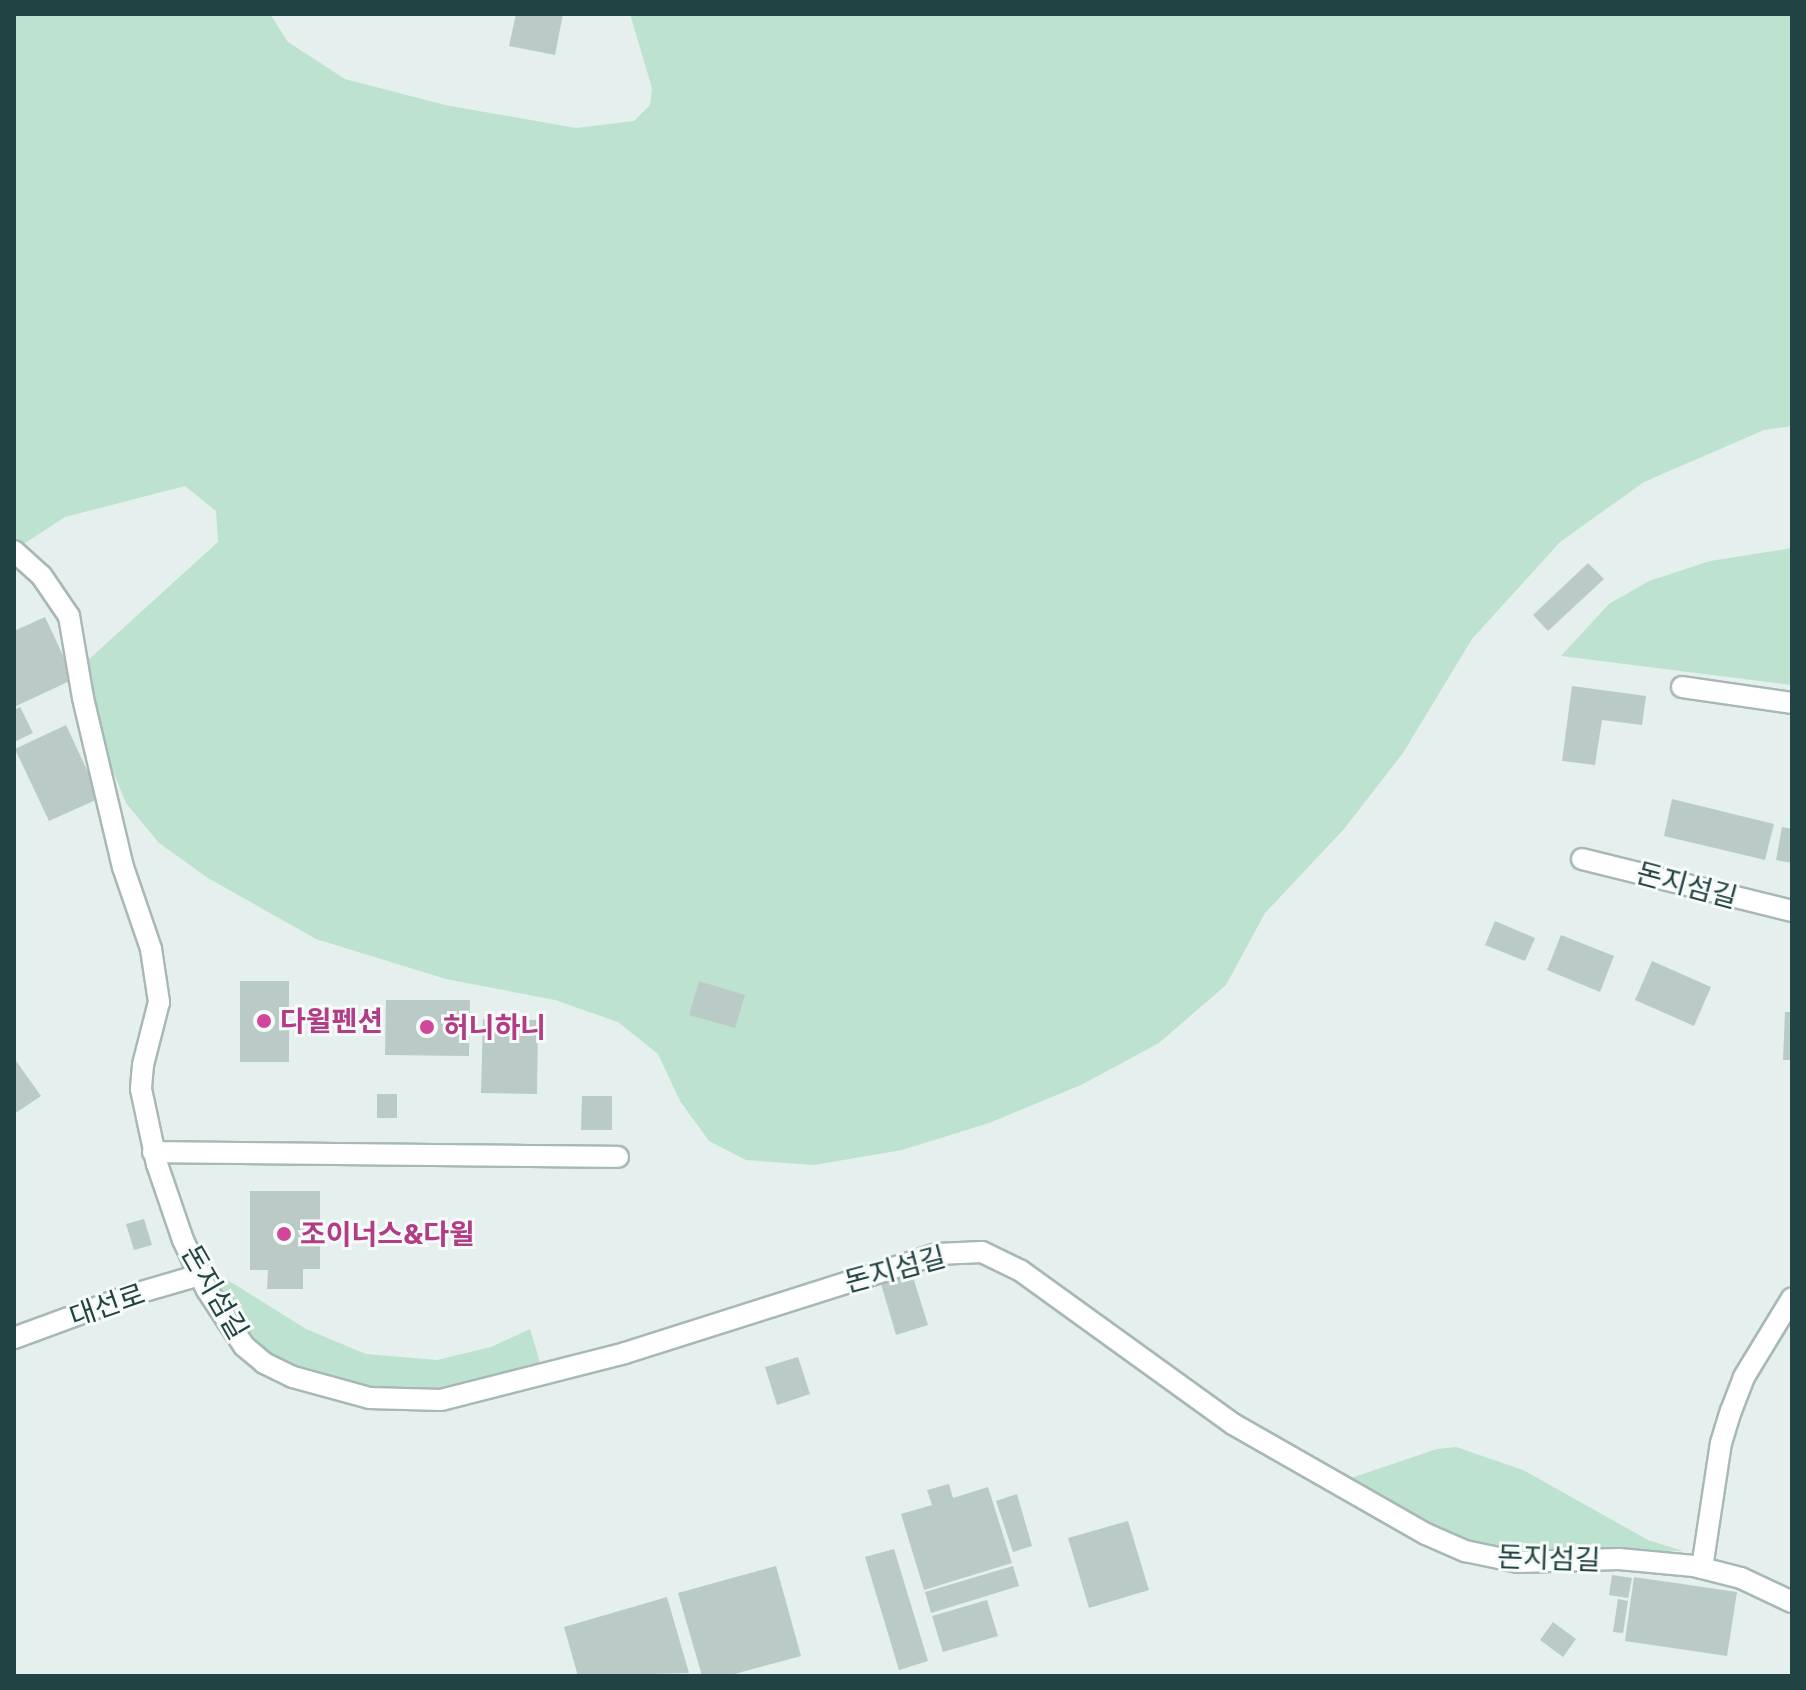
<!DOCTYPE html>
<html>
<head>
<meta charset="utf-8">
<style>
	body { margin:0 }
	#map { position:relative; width:1806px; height:1690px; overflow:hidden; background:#e5efed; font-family:"IBM Plex Sans","Noto Sans KR",sans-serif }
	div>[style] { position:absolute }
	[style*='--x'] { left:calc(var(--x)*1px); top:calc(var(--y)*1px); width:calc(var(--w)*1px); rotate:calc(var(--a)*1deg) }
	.green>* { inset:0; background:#bde2d0 }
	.building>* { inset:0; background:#bacbc7 }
	.roads { filter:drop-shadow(2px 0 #a7b8b7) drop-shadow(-2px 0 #a7b8b7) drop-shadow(0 2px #a7b8b7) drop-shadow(0 -2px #a7b8b7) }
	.service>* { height:20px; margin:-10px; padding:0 10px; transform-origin:10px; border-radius:10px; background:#fff }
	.dots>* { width:22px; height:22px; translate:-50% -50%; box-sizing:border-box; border:4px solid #f6fbfa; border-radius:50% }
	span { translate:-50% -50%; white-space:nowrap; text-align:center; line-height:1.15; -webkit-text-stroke:6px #f6fbfa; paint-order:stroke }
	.street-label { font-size:28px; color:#224343 }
	.hotel-label { font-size:28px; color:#b23c85; font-weight:700 }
	.left { translate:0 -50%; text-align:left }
	.frame { position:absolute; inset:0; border:16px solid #224343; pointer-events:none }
</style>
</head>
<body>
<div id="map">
	<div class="green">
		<div style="clip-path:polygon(14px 14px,270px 14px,288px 42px,345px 79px,445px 105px,576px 128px,634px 121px,650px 105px,652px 88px,630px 14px,1792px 14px,1792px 426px,1764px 430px,1644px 482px,1560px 542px,1472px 639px,1403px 753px,1344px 829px,1265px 913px,1226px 985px,1159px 1043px,1081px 1085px,989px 1123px,902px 1150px,814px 1165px,746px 1160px,709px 1141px,680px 1101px,658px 1054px,618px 1022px,555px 1000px,446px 979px,316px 939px,208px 878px,159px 843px,126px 803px,108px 759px,87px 661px,218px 542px,216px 511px,185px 486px,65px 517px,22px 545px,14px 539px)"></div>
		<div style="clip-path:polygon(1792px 548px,1792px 685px,1561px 656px,1609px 604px,1649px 581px,1710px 561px)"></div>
		<div style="clip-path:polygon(229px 1281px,306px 1329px,366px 1354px,437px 1360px,491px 1347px,530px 1329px,542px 1369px,434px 1392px,390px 1393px,301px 1373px,273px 1359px,247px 1336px,224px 1301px,220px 1287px)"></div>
		<div style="clip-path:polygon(1456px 1447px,1523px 1470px,1648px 1540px,1683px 1551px,1491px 1552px,1454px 1538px,1345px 1480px,1437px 1449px)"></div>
	</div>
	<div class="building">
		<div style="clip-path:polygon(516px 14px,563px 14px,555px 55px,509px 46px)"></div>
		<div style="clip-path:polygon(1588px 563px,1604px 579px,1548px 631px,1533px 615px)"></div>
		<div style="clip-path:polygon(45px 617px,74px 679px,14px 707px,14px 631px)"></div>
		<div style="clip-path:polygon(1572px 686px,1646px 696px,1642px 725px,1602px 720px,1595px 765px,1562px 761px)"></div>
		<div style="clip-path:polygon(20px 707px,33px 733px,14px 742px,14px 710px)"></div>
		<div style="clip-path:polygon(66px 725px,100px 798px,49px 821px,15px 749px)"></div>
		<div style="clip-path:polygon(1672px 799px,1774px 824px,1765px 860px,1664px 836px)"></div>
		<div style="clip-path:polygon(1782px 827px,1792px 829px,1792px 863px,1776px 860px)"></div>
		<div style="clip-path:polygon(1495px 921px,1535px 938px,1525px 961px,1485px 945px)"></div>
		<div style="clip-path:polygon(1561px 935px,1614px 956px,1600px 992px,1547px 970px)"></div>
		<div style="clip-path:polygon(1652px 961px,1711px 987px,1694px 1026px,1635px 1000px)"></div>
		<div style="clip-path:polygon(240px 981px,289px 981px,289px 1062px,240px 1062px)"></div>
		<div style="clip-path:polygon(699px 981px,745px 995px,735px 1028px,689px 1015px)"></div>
		<div style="clip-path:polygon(386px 1000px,470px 1000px,469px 1056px,385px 1055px)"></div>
		<div style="clip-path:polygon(1785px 1012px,1792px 1012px,1792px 1060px,1783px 1060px)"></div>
		<div style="clip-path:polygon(483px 1019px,538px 1020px,537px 1094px,481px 1093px)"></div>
		<div style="clip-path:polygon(14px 1058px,41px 1096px,14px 1114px)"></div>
		<div style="clip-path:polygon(377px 1094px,397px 1094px,397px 1118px,377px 1118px)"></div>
		<div style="clip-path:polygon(582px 1096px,612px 1096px,612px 1130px,581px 1130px)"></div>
		<div style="clip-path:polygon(250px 1191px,320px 1191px,320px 1269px,303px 1269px,303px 1289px,267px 1289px,268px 1270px,250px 1270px)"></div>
		<div style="clip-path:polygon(144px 1219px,152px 1245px,134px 1250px,126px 1224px)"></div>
		<div style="clip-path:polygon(912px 1274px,928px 1325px,896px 1335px,881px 1284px)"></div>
		<div style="clip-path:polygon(798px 1357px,810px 1394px,777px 1405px,765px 1367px)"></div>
		<div style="clip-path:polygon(949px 1484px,953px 1498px,988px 1487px,1012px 1563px,924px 1590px,901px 1514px,932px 1505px,927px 1490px)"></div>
		<div style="clip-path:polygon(1017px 1494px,1032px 1546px,1013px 1552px,996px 1501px)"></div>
		<div style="clip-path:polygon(1128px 1521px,1149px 1590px,1089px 1608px,1068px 1538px)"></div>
		<div style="clip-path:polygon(894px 1549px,928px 1661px,899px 1670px,865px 1557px)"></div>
		<div style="clip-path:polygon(776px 1566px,801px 1656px,727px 1676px,702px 1676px,678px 1593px)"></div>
		<div style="clip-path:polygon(1013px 1566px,1019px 1586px,931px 1613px,925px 1592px)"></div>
		<div style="clip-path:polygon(1612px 1575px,1632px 1578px,1628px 1598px,1609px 1595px)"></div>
		<div style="clip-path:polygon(1634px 1577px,1737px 1592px,1727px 1656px,1625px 1641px)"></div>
		<div style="clip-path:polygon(667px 1597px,689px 1673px,578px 1676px,564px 1627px)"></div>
		<div style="clip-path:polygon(1618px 1599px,1628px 1601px,1623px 1633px,1613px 1632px)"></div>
		<div style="clip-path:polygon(987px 1600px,998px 1636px,943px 1652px,932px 1616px)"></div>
		<div style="clip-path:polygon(1553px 1622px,1576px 1639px,1563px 1657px,1540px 1640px)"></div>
	</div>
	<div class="roads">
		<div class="service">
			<div style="--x:14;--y:551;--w:36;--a:42"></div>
			<div style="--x:41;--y:575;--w:50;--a:55.7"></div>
			<div style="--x:69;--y:616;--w:83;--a:80.3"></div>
			<div style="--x:83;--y:698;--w:174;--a:76.7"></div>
			<div style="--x:123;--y:867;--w:87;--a:71.1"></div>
			<div style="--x:151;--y:949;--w:54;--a:81.4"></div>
			<div style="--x:159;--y:1002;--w:65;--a:104.3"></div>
			<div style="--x:143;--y:1065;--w:24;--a:95"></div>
			<div style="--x:141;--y:1089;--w:77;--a:78"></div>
			<div style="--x:157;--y:1164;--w:80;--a:71.1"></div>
			<div style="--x:183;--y:1240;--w:55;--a:64.4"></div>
			<div style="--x:207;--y:1290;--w:67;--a:56.5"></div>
			<div style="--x:244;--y:1346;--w:26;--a:40"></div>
			<div style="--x:264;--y:1363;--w:32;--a:26"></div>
			<div style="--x:293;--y:1377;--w:79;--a:15.4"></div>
			<div style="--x:369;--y:1398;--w:72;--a:1.6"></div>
			<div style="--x:441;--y:1400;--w:190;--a:-14.3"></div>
			<div style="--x:625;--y:1353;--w:327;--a:-17.6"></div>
			<div style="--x:937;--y:1254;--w:45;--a:-2.5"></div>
			<div style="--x:982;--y:1252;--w:43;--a:26"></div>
			<div style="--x:1021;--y:1271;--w:261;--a:35.8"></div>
			<div style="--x:1233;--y:1424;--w:222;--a:29.7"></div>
			<div style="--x:1426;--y:1534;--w:43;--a:23.6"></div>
			<div style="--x:1465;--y:1551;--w:54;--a:11.7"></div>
			<div style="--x:1518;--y:1562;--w:101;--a:-1.7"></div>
			<div style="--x:1619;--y:1559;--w:75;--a:5.3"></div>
			<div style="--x:1694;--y:1566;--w:49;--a:14.3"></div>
			<div style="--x:1741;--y:1578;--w:56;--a:25.2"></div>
			<div style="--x:1682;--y:687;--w:111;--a:8.3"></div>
			<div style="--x:1582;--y:859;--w:216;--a:13.9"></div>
			<div style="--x:153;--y:1152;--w:465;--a:0.6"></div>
			<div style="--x:14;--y:1338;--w:125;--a:-20.2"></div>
			<div style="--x:131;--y:1295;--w:72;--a:-16.2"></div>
			<div style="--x:1702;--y:1568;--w:126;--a:-81.4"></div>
			<div style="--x:1721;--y:1443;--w:34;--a:-73"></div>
			<div style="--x:1731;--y:1411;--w:36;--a:-69"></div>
			<div style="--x:1744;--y:1377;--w:92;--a:-58.7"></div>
		</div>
	</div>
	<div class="dots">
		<div style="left:264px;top:1021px;background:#d1479c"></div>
		<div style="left:427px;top:1027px;background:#d1479c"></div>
		<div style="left:284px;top:1234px;background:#d1479c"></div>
	</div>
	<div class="street-label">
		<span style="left:1687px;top:885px;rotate:15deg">돈지섬길</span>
		<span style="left:895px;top:1269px;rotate:-15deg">돈지섬길</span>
		<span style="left:215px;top:1292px;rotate:60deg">돈지섬길</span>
		<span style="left:107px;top:1305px;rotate:-19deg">대선로</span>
		<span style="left:1549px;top:1558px;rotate:2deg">돈지섬길</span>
	</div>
	<div class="hotel-label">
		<span class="left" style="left:280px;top:1021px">다윌펜션</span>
		<span class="left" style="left:443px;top:1027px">허니하니</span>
		<span class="left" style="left:300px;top:1234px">조이너스&amp;다윌</span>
	</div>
	<div class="frame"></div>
</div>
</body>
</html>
